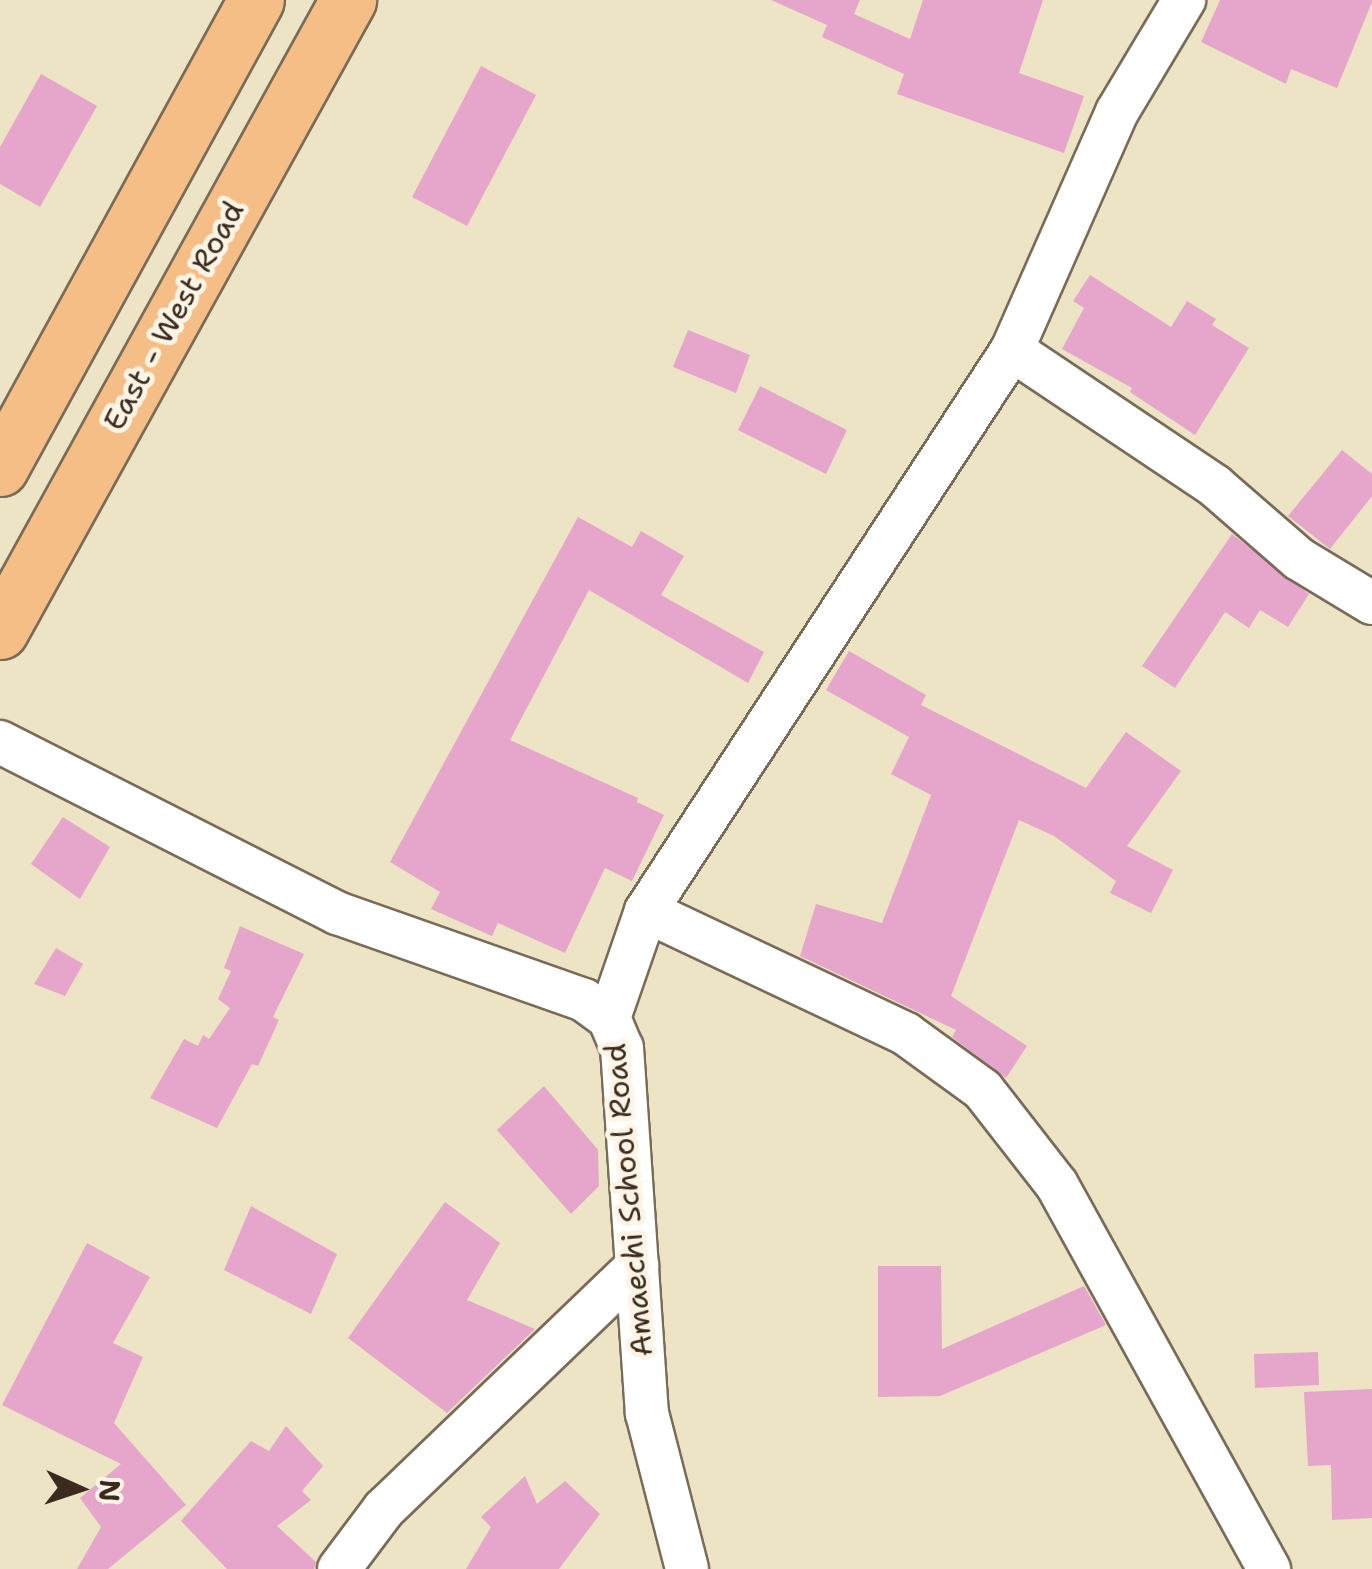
<!DOCTYPE html>
<html>
<head>
<meta charset="utf-8">
<style>
	body { margin:0 }
	#map { position:relative; width:1372px; height:1569px; overflow:hidden; background:#ece4c4; font-family:"Shantell Sans",sans-serif }
	div>[style] { position:absolute }
	[style*='--x'] { left:calc(var(--x)*1px); top:calc(var(--y)*1px); width:calc(var(--w)*1px); rotate:calc(var(--a)*1deg) }
	.building>* { inset:0; background:#e6a6cb }
	.roads { filter:drop-shadow(2px 0 #796b58) drop-shadow(-2px 0 #796b58) drop-shadow(0 2px #796b58) drop-shadow(0 -2px #796b58) }
	.minor>* { height:42px; margin:-21px; padding:0 21px; transform-origin:21px; border-radius:21px; background:#fff }
	.primary>* { height:55px; margin:-27.5px; padding:0 27.5px; transform-origin:27.5px; border-radius:27.5px; background:#f6be87 }
	span { translate:-50% -50%; white-space:nowrap; text-align:center; line-height:1.15; -webkit-text-stroke:10px #fcf5e5; paint-order:stroke }
	.street-label { font-size:30px; color:#3b2a1e }
	.north { position:absolute; left:30px; top:1439px; width:100px; height:100px; -webkit-text-stroke:8px #fcf5e5; paint-order:stroke; rotate:93deg; font-size:28px; font-weight:700; line-height:40px; text-align:center; color:#3b2a1e }
	.north::after { content:''; display:block; margin:auto; width:35px; height:45px; background:#3b2a1e; clip-path:polygon(50% 0,100% 100%,50% 72%,0 100%) }
</style>
</head>
<body>
<div id="map">
	<div class="building">
		<div style="clip-path:polygon(771px 0,860px 0,854px 14px,910px 39px,923px 0,1043px 0,1019px 73px,1084px 96px,1064px 153px,897px 94px,904px 74px,822px 37px,827px 25px)"></div>
		<div style="clip-path:polygon(1220px 0,1372px 0,1372px 2px,1337px 88px,1291px 69px,1286px 84px,1201px 42px)"></div>
		<div style="clip-path:polygon(481px 66px,536px 95px,467px 226px,412px 197px)"></div>
		<div style="clip-path:polygon(41px 74px,97px 106px,40px 207px,0 184px,0 147px)"></div>
		<div style="clip-path:polygon(1090px 275px,1171px 327px,1187px 301px,1216px 319px,1212px 325px,1249px 348px,1195px 435px,1130px 392px,1132px 388px,1062px 349px,1084px 308px,1073px 301px)"></div>
		<div style="clip-path:polygon(688px 330px,750px 355px,736px 393px,673px 367px)"></div>
		<div style="clip-path:polygon(760px 386px,847px 430px,826px 474px,738px 430px)"></div>
		<div style="clip-path:polygon(1342px 450px,1372px 474px,1372px 496px,1330px 549px,1288px 516px)"></div>
		<div style="clip-path:polygon(578px 517px,632px 547px,641px 531px,684px 556px,661px 595px,764px 652px,748px 683px,589px 590px,510px 740px,638px 798px,637px 802px,664px 815px,632px 881px,605px 868px,565px 953px,498px 923px,492px 936px,431px 909px,440px 892px,390px 862px)"></div>
		<div style="clip-path:polygon(1232px 534px,1309px 594px,1288px 627px,1260px 610px,1249px 628px,1225px 612px,1175px 688px,1142px 666px)"></div>
		<div style="clip-path:polygon(849px 651px,926px 695px,921px 705px,1086px 788px,1126px 732px,1181px 771px,1127px 846px,1173px 870px,1151px 913px,1110px 893px,1116px 881px,1054px 836px,1019px 820px,951px 996px,1027px 1046px,1006px 1078px,952px 1037px,956px 1030px,800px 956px,816px 904px,882px 923px,931px 795px,891px 774px,909px 737px,826px 690px)"></div>
		<div style="clip-path:polygon(63px 817px,110px 847px,80px 899px,31px 864px)"></div>
		<div style="clip-path:polygon(240px 926px,304px 954px,273px 1017px,279px 1020px,258px 1066px,252px 1064px,217px 1128px,150px 1098px,184px 1039px,198px 1046px,203px 1035px,209px 1039px,230px 1008px,218px 999px,231px 971px,224px 968px)"></div>
		<div style="clip-path:polygon(56px 948px,83px 964px,65px 996px,34px 984px)"></div>
		<div style="clip-path:polygon(544px 1086px,598px 1150px,599px 1186px,571px 1214px,497px 1130px)"></div>
		<div style="clip-path:polygon(445px 1202px,500px 1243px,467px 1300px,535px 1329px,447px 1413px,348px 1338px)"></div>
		<div style="clip-path:polygon(251px 1206px,337px 1254px,311px 1314px,224px 1270px)"></div>
		<div style="clip-path:polygon(87px 1243px,150px 1277px,113px 1343px,143px 1357px,114px 1423px,186px 1505px,108px 1569px,77px 1569px,101px 1527px,80px 1498px,121px 1464px,2px 1405px)"></div>
		<div style="clip-path:polygon(878px 1266px,941px 1266px,942px 1349px,1084px 1286px,1106px 1325px,940px 1396px,878px 1397px)"></div>
		<div style="clip-path:polygon(1318px 1352px,1319px 1385px,1255px 1388px,1254px 1354px)"></div>
		<div style="clip-path:polygon(1372px 1389px,1372px 1518px,1332px 1520px,1331px 1465px,1308px 1466px,1304px 1392px)"></div>
		<div style="clip-path:polygon(286px 1426px,323px 1466px,302px 1491px,311px 1500px,277px 1526px,316px 1562px,314px 1569px,227px 1569px,181px 1521px,251px 1441px,269px 1451px)"></div>
		<div style="clip-path:polygon(525px 1476px,537px 1504px,565px 1481px,600px 1514px,559px 1569px,466px 1569px,491px 1527px,481px 1517px)"></div>
	</div>
	<div class="roads">
		<div class="minor">
			<div style="--x:1012;--y:350;--w:244;--a:33.8"></div>
			<div style="--x:1215;--y:486;--w:111;--a:41"></div>
			<div style="--x:1299;--y:559;--w:85;--a:31.1"></div>
			<div style="--x:0;--y:742;--w:378;--a:26.9"></div>
			<div style="--x:337;--y:913;--w:262;--a:19.4"></div>
			<div style="--x:584;--y:1000;--w:31;--a:36"></div>
			<div style="--x:609;--y:1018;--w:33;--a:67"></div>
			<div style="--x:622;--y:1048;--w:366;--a:86.1"></div>
			<div style="--x:647;--y:1413;--w:161;--a:75.6"></div>
			<div style="--x:646;--y:911;--w:288;--a:25.3"></div>
			<div style="--x:906;--y:1034;--w:95;--a:36"></div>
			<div style="--x:983;--y:1090;--w:120;--a:52.1"></div>
			<div style="--x:1057;--y:1185;--w:439;--a:61.1"></div>
			<div style="--x:609;--y:1018;--w:113;--a:-70.9"></div>
			<div style="--x:646;--y:911;--w:670;--a:-56.88"></div>
			<div style="--x:1012;--y:350;--w:260;--a:-66.2"></div>
			<div style="--x:1117;--y:112;--w:131;--a:-59.1"></div>
			<div style="--x:339;--y:1569;--w:75;--a:-53.1"></div>
			<div style="--x:384;--y:1509;--w:351;--a:-43.8"></div>
		</div>
		<div class="primary">
			<div style="--x:0;--y:468;--w:533;--a:-61.32"></div>
			<div style="--x:0;--y:631;--w:721;--a:-61.12"></div>
		</div>
	</div>
	<div class="street-label">
		<span style="left:174px;top:316px;rotate:-61deg">East - West Road</span>
		<span style="left:629px;top:1200px;rotate:-95deg">Amaechi School Road</span>
	</div>
	<div class="north">N</div>
</div>
</body>
</html>
